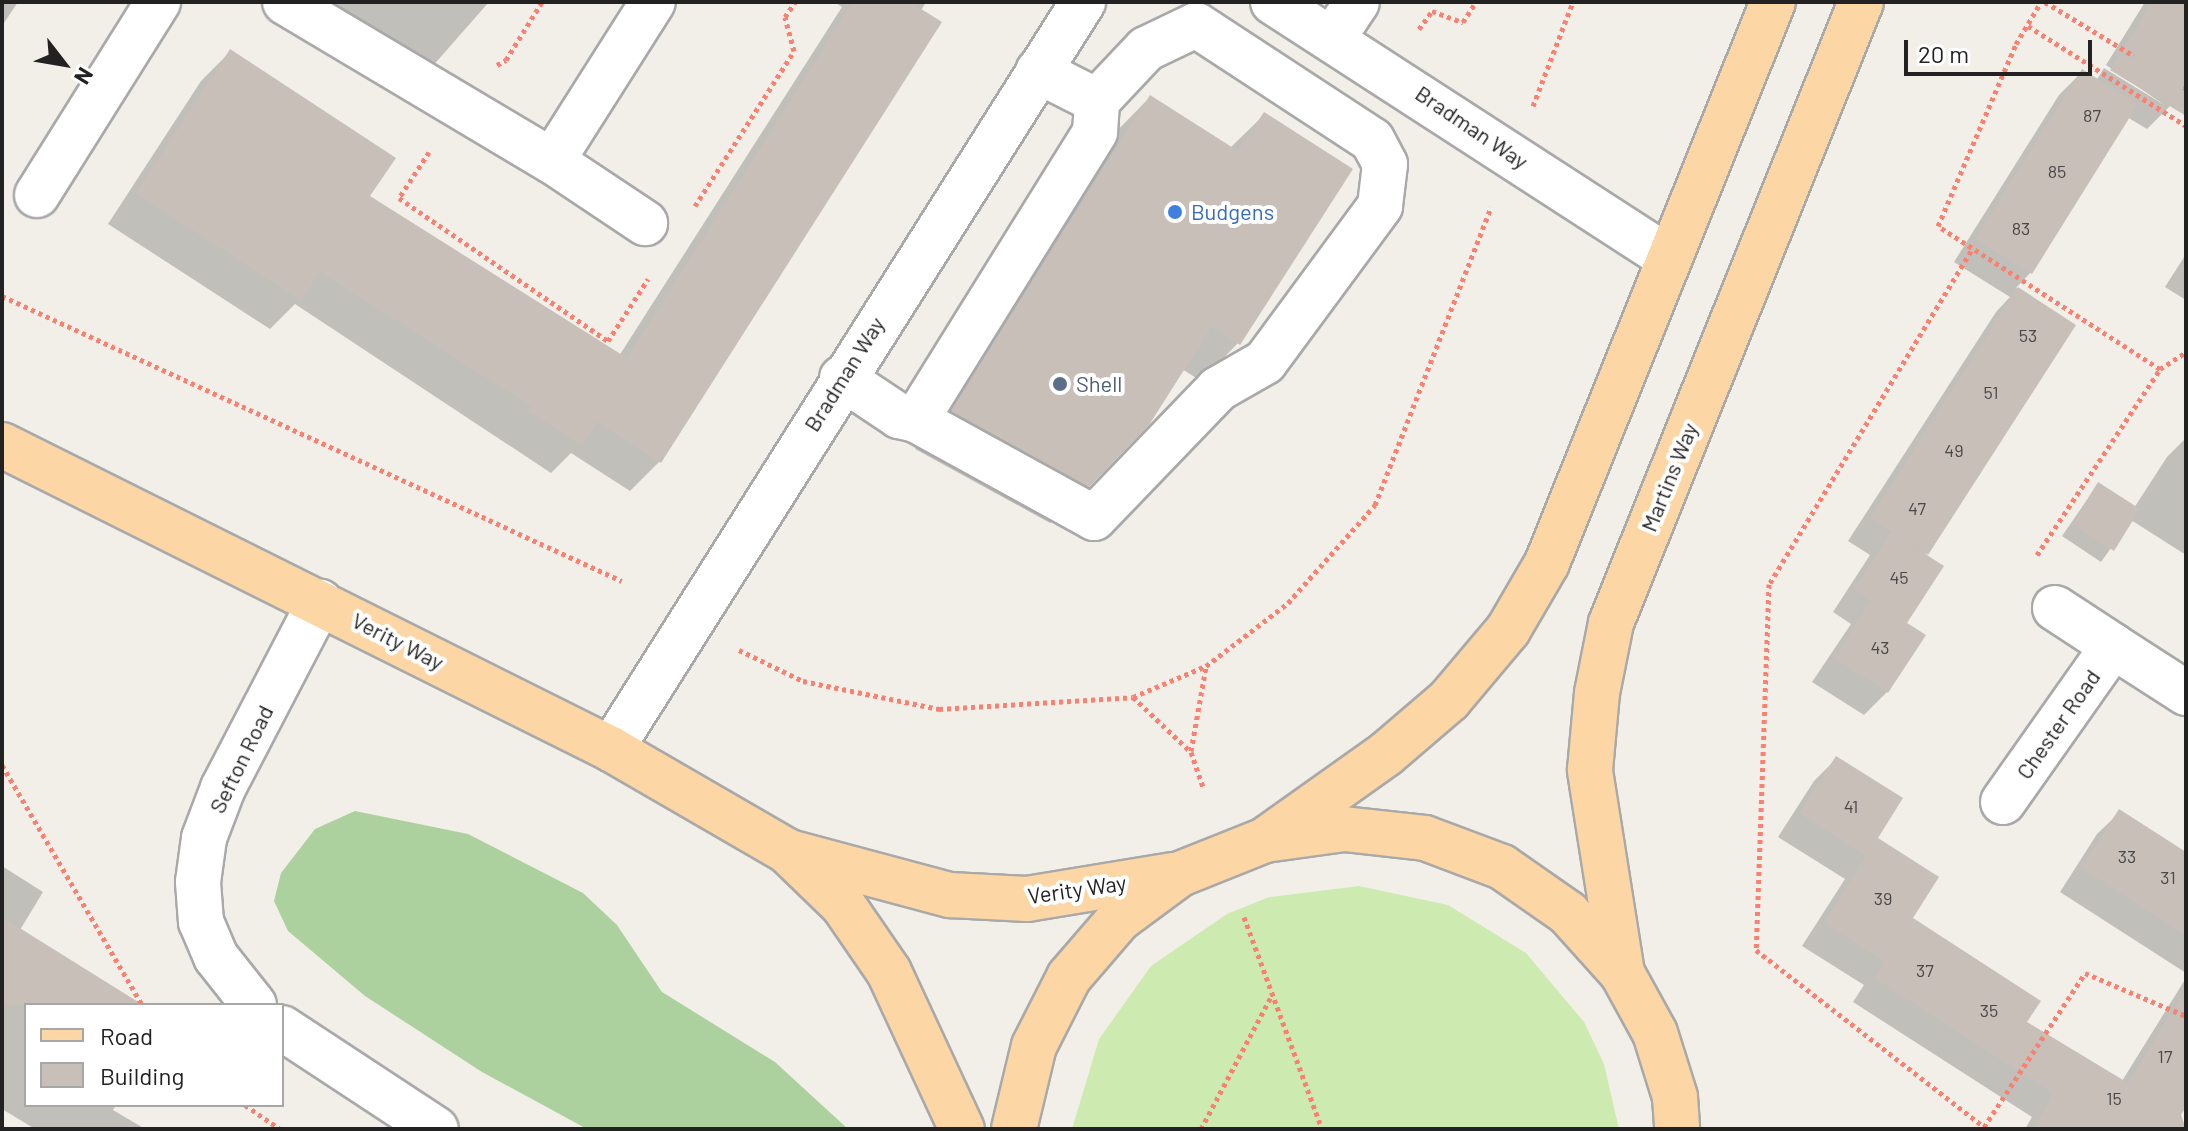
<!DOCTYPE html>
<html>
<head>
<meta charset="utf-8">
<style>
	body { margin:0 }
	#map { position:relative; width:2188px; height:1131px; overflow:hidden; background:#f2efe9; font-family:Barlow,sans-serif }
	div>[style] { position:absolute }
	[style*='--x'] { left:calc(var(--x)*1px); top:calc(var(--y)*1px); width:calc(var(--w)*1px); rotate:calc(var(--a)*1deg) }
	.grass>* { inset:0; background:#cdebb0 }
	.forest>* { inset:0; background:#add19e }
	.shadow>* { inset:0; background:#0003 }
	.building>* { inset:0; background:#c7bfb8 }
	.path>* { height:5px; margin-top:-2.5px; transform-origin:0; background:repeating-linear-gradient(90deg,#fa8072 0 4px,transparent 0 8px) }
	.roads { filter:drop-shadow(2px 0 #a9a9a9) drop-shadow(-2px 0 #a9a9a9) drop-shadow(0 2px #a9a9a9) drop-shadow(0 -2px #a9a9a9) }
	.minor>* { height:44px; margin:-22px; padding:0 22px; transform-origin:22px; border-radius:22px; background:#fff }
	.major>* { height:44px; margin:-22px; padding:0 22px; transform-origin:22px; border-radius:22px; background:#fcd6a4 }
	.dots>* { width:22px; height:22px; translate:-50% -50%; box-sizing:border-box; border:4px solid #fff; border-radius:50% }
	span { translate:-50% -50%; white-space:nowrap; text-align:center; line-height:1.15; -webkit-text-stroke:8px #fff; paint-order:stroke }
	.number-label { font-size:18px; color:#4b4948 }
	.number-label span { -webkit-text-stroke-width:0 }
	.street-label { font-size:22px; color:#222 }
	.shop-label { font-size:22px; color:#366cbe }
	.left { translate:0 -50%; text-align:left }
	.service-label { font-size:22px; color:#4e5e75 }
	.frame { position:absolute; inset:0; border:4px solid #222; pointer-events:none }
	.legend { position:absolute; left:24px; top:1003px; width:260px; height:104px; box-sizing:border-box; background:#fff; border:2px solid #a7a7a7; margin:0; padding:10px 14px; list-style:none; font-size:24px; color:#222 }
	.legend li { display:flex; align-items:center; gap:16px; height:40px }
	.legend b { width:40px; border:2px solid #a7a7a7 }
	.north { position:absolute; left:24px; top:24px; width:80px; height:80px; -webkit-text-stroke:6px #fff; paint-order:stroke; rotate:121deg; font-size:22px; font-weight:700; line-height:32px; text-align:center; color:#222 }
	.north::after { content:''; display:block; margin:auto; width:28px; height:36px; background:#222; clip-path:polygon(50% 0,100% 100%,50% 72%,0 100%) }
	.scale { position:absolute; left:1904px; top:40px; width:188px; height:36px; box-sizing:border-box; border:4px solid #222; border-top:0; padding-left:10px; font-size:24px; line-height:28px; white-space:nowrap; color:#222; -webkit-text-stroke:6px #fff; paint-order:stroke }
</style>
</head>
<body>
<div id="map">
	<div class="grass">
		<div style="clip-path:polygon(1359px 886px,1448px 905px,1526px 953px,1584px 1022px,1604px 1064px,1619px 1129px,1072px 1129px,1099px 1039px,1151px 966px,1227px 914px,1269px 897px)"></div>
	</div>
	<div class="forest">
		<div style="clip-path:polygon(355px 811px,468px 834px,583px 893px,617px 925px,662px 992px,775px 1062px,848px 1129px,587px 1129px,482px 1072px,365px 996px,288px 931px,274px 901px,281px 873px,315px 829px)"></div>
	</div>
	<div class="shadow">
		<div style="clip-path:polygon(2px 2px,18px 2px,2px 26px)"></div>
		<div style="clip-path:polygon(327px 2px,489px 2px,431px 68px)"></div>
		<div style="clip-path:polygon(834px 2px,926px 2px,660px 461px,630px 491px,571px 453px,551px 473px,295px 304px,270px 329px,108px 224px,201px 81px,230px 52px,367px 197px,619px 356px,842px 7px)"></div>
		<div style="clip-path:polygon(2145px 2px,2186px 2px,2186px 79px,2170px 106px,2147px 129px,2127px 117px,2030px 273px,2016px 288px,2073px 325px,1924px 556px,1904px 624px,1923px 636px,1887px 692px,1864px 715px,1812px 682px,1851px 624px,1833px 612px,1870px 555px,1848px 541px,1996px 312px,2010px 297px,1954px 262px,2059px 95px,2082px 72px,2096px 81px,2104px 68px,2166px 106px,2106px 65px)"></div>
		<div style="clip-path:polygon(1150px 97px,1230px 148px,1265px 114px,1238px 343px,1201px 381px,1182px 369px,1088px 485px,1050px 523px,915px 449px,1113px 135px)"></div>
		<div style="clip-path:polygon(2186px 254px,2186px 300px,2165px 287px)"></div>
		<div style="clip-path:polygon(2186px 438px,2186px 555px,2131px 520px,2101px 562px,2062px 536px,2098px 484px,2134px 508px,2167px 457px)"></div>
		<div style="clip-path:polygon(1837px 758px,1910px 919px,2024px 1023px,2122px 1081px,2186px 978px,2186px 1111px,2182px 1109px,2169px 1129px,2025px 1129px,2032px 1117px,1853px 1002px,1864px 985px,1802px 946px,1845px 879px,1778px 837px,1814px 781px)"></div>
		<div style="clip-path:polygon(2120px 812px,2186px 854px,2186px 973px,2060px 892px,2097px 834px)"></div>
		<div style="clip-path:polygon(2px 866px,43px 892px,20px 930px,75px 1005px,26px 1005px,26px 1105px,116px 1105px,113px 1110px,145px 1129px,35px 1129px,2px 1109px)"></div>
	</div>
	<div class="building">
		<div style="clip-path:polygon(853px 2px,910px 2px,942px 22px,661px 463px,597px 422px,582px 445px,529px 412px,532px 407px,320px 272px,301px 301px,136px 193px,230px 49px,396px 158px,370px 196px,627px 358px)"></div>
		<div style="clip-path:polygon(2152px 2px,2186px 2px,2186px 116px,2110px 70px)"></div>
		<div style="clip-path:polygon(2082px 69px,2138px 104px,2032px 274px,1975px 239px)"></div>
		<div style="clip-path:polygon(1150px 95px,1238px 151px,1264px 112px,1353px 169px,1240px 345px,1212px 326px,1149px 425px,1089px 487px,951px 411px)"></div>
		<div style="clip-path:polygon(2018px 287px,2076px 325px,1928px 555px,1870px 518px)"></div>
		<div style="clip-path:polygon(2098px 482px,2140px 509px,2114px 551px,2072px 524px)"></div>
		<div style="clip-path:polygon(1891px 532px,1944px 566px,1907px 623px,1854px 589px)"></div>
		<div style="clip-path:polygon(1871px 600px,1926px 635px,1888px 693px,1834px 658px)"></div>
		<div style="clip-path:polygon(1836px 756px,1903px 798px,1878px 838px,1939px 877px,1913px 918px,2041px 1001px,2027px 1022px,2128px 1083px,2186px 989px,2186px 1107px,2181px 1115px,2186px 1129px,2033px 1129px,2054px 1094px,1874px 978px,1885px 962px,1824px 923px,1866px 856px,1799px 813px)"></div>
		<div style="clip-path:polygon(2119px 809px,2186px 852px,2186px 936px,2081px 868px)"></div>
		<div style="clip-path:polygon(2px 917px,143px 1005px,2px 1005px)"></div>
	</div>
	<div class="path">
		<div style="--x:2045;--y:2;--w:104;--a:31.2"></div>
		<div style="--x:2028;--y:26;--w:187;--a:32.3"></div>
		<div style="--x:1419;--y:29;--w:22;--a:-54"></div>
		<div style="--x:1432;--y:11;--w:33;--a:20"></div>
		<div style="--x:1463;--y:22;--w:24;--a:-57"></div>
		<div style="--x:497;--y:65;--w:10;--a:-29"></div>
		<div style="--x:506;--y:60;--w:68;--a:-58.2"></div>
		<div style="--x:2183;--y:87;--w:3;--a:18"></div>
		<div style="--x:1533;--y:106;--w:111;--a:-69"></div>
		<div style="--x:429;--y:152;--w:55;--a:123.1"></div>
		<div style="--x:399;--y:198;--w:253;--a:34.4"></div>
		<div style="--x:608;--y:341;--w:74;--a:-57.2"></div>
		<div style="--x:695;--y:206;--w:184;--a:-57.4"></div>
		<div style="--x:794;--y:51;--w:35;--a:-105"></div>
		<div style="--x:785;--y:17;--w:18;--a:-56"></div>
		<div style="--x:1971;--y:251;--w:389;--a:121.2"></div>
		<div style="--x:1769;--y:584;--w:366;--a:92"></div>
		<div style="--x:1756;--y:950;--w:289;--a:37.8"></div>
		<div style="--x:1984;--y:1127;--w:184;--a:-56.7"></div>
		<div style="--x:2085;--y:973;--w:110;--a:23.1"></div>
		<div style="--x:2;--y:296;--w:682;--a:24.69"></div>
		<div style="--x:2160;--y:369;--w:31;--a:-33"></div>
		<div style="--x:2037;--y:555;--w:223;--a:-56.5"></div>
		<div style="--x:2160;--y:369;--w:264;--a:-147.2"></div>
		<div style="--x:1938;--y:226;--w:198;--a:-66.8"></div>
		<div style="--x:2016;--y:44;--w:49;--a:-59.2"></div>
		<div style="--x:739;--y:650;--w:71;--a:25.8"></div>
		<div style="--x:803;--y:681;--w:139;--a:11.6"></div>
		<div style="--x:939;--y:709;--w:194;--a:-3.5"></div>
		<div style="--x:1133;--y:697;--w:79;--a:-23"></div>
		<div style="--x:1206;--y:666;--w:103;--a:-37.5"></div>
		<div style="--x:1288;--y:603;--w:131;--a:-48.4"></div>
		<div style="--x:1375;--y:505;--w:320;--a:-68.7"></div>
		<div style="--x:1133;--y:697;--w:80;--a:43.5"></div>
		<div style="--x:1191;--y:752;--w:39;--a:71"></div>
		<div style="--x:1191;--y:751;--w:85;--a:-79.9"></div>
		<div style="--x:2;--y:765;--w:278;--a:59.7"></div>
		<div style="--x:1244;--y:917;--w:226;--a:69.8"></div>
		<div style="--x:245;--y:1105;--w:42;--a:34.4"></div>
		<div style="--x:1201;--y:1129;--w:149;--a:-62.1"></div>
	</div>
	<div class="roads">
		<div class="minor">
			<div style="--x:285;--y:2;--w:311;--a:30.8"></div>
			<div style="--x:552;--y:161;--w:112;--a:33.7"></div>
			<div style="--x:1273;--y:2;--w:469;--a:32.9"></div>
			<div style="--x:1333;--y:38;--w:43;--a:-56.3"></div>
			<div style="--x:552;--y:161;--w:188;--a:-57.6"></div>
			<div style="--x:37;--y:195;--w:228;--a:-57.9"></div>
			<div style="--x:842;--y:378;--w:69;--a:33.7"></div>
			<div style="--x:899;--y:416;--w:17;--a:13"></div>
			<div style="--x:916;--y:420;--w:339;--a:-58.1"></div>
			<div style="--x:1095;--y:132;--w:31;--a:-86"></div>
			<div style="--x:1097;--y:101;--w:66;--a:-153"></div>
			<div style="--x:916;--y:420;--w:203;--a:28.8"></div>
			<div style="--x:1094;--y:518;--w:179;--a:-46.1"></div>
			<div style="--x:1218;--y:389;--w:54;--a:-29.9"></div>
			<div style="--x:1265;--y:362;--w:194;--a:-53.6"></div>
			<div style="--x:1380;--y:206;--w:42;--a:-83.2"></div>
			<div style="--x:1385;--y:164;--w:27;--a:-118"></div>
			<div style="--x:1372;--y:140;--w:210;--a:-146.8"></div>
			<div style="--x:1196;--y:25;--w:55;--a:154.4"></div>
			<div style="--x:1146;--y:49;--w:71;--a:133.3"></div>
			<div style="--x:2055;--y:608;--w:69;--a:33.2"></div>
			<div style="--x:611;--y:749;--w:884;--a:-57.71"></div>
			<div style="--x:2003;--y:802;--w:191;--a:-54.8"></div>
			<div style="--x:2113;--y:646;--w:87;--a:32.8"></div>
			<div style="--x:254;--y:1005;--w:61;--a:-128.4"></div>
			<div style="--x:216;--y:957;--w:38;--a:-113"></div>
			<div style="--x:201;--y:922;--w:40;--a:-94.3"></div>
			<div style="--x:198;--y:882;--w:44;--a:-82.2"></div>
			<div style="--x:204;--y:838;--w:53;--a:-69.2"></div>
			<div style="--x:223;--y:788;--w:210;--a:-62.5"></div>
			<div style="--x:282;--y:1028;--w:184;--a:33.3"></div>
		</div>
		<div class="major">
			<div style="--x:2;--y:445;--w:681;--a:26.53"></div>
			<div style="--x:611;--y:749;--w:203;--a:30.1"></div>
			<div style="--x:787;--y:851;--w:78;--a:44"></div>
			<div style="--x:843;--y:905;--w:81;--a:55.5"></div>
			<div style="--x:889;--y:972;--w:173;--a:65.1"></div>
			<div style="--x:1265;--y:840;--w:148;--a:-35.4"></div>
			<div style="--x:1386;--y:754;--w:83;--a:-40.6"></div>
			<div style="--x:1449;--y:700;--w:92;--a:-49.9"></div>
			<div style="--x:1508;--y:630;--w:78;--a:-59.8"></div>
			<div style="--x:1547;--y:563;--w:605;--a:-68.06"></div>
			<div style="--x:789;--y:852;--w:167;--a:15"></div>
			<div style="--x:950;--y:895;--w:77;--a:3"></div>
			<div style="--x:1027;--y:899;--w:148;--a:-9.3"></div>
			<div style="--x:1622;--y:973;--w:206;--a:-99"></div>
			<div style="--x:1590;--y:770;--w:77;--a:-84.8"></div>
			<div style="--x:1597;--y:693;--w:71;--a:-78.7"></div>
			<div style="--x:1611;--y:623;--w:669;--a:-68.07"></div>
			<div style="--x:1014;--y:1129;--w:85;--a:-76.5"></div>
			<div style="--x:1034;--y:1046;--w:77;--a:-63.1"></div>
			<div style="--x:1069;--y:977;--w:77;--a:-49.2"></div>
			<div style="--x:1119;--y:919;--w:76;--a:-36.4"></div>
			<div style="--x:1180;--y:874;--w:92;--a:-21.8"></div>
			<div style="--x:1265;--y:840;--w:80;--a:-7.9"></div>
			<div style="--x:1344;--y:829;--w:81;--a:6.3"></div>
			<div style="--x:1425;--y:838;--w:82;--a:20.6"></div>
			<div style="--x:1502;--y:867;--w:80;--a:34.9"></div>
			<div style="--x:1568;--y:913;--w:81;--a:48"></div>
			<div style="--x:1622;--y:973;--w:68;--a:61.2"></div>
			<div style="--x:1655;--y:1033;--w:67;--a:72.6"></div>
			<div style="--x:1675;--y:1097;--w:32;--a:86"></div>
		</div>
	</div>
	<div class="dots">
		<div style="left:1175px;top:212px;background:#3f7fe0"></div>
		<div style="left:1060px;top:384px;background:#5c6f8a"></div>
	</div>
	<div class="number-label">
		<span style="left:2092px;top:115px">87</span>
		<span style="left:2057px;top:171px">85</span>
		<span style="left:2021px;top:228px">83</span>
		<span style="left:2028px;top:335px">53</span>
		<span style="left:1991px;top:392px">51</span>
		<span style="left:1954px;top:450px">49</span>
		<span style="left:1917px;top:508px">47</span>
		<span style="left:1899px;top:577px">45</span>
		<span style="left:1880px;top:647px">43</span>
		<span style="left:1851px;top:806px">41</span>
		<span style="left:2127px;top:856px">33</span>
		<span style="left:2168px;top:877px">31</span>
		<span style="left:1883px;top:898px">39</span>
		<span style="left:1925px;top:970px">37</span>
		<span style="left:1989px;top:1010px">35</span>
		<span style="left:2165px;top:1056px">17</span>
		<span style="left:2114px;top:1098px">15</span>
	</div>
	<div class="street-label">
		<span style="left:1472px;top:127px;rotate:34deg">Bradman Way</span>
		<span style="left:844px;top:374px;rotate:-58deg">Bradman Way</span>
		<span style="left:1669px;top:477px;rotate:-68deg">Martins Way</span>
		<span style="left:398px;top:641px;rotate:27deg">Verity Way</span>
		<span style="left:2058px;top:724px;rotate:-55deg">Chester Road</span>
		<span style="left:241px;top:759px;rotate:-64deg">Sefton Road</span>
		<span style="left:1077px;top:889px;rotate:-8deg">Verity Way</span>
	</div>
	<div class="shop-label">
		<span class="left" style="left:1191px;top:212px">Budgens</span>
	</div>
	<div class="service-label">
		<span class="left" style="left:1076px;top:384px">Shell</span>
	</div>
	<div class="frame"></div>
	<ul class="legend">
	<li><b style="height:10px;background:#fcd6a4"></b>Road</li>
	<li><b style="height:22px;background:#c7bfb8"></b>Building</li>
	</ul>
	<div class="north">N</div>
	<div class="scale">20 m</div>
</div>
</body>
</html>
